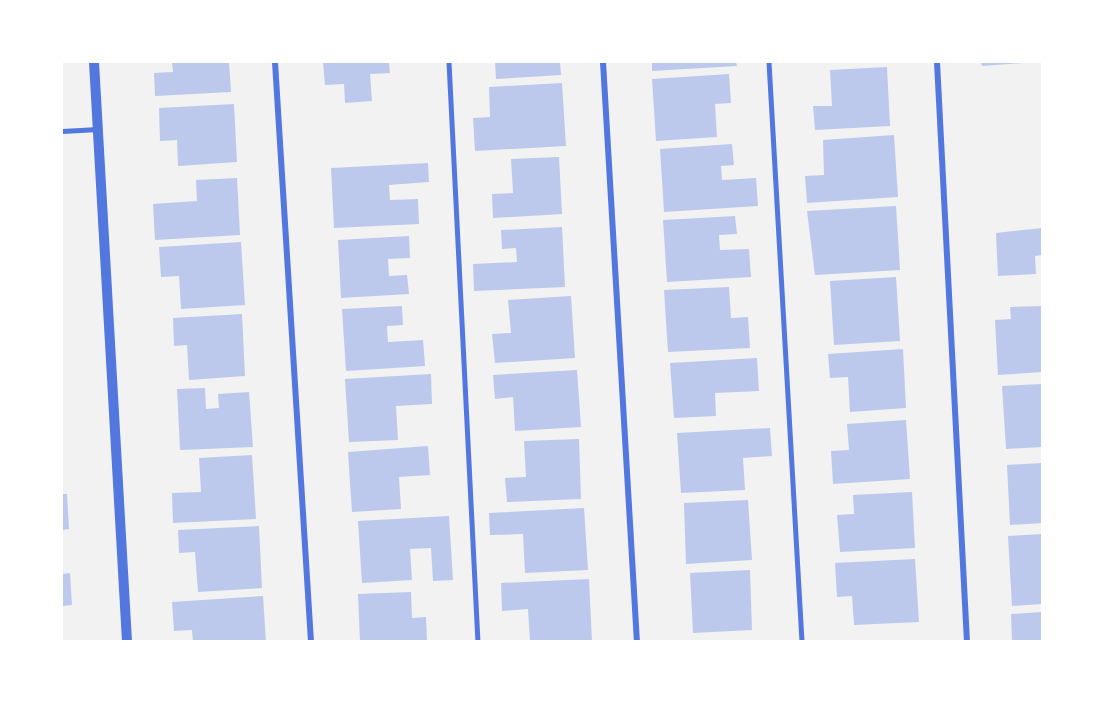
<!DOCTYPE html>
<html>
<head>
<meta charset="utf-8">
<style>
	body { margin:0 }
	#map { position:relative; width:1104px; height:703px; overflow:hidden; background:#f2f2f2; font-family:"Exo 2",sans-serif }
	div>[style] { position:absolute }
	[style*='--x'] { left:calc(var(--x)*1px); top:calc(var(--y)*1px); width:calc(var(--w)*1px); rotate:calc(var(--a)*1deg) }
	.building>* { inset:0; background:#bdc9ec }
	.service>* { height:4.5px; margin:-2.25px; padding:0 2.25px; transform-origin:2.25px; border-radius:2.25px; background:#5277de }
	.minor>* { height:6px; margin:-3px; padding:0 3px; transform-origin:3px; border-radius:3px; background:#5277de }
	.tertiary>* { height:10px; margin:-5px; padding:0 5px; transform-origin:5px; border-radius:5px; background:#5277de }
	span { translate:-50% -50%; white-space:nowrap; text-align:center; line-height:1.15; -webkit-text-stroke:4.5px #fff; paint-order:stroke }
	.frame { position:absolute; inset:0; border:63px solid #fff; pointer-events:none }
</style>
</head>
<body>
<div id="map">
	<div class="building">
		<div style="clip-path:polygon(172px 62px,229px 62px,231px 92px,155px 96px,154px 73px,173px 72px)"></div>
		<div style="clip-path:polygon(323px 62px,389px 62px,390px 73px,370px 74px,372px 101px,345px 103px,344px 84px,325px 85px)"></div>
		<div style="clip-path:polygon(495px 62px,560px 62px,561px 75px,496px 79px)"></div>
		<div style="clip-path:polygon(652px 62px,736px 62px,737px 66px,652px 71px)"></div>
		<div style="clip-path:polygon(981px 62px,1023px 62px,1023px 63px,982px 66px)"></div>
		<div style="clip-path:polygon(887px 67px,890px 126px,815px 130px,813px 106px,832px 106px,830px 70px)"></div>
		<div style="clip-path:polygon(729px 74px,731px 103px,715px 104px,717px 137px,656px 141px,652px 79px)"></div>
		<div style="clip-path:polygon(562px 83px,566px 146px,475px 151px,473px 118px,490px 117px,489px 87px)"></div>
		<div style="clip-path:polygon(234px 104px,237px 162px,178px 166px,177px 140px,160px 141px,159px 108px)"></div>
		<div style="clip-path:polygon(894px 135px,898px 197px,807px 203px,805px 176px,824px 175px,823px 140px)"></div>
		<div style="clip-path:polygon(732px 144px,734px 165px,721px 166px,722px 180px,756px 178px,758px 206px,664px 212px,660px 149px)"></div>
		<div style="clip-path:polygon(559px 157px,562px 214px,493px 218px,492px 194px,513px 193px,511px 159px)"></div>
		<div style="clip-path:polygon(428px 163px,429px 182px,389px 185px,390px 200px,418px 199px,419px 224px,334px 228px,331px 168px)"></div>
		<div style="clip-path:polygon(237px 178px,240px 235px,155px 240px,153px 204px,197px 201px,196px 180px)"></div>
		<div style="clip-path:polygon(896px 206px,900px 270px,815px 275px,807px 211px)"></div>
		<div style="clip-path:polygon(735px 216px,737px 234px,719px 235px,720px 250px,749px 249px,751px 277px,667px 282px,663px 220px)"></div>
		<div style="clip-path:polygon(562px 227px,565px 287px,474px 291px,473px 264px,517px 262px,516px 248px,502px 249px,501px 230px)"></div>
		<div style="clip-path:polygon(1042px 228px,1042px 255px,1035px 256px,1036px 274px,998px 276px,996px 233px)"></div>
		<div style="clip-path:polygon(409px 236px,410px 258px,388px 259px,389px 276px,407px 275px,409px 294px,341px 298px,338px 240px)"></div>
		<div style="clip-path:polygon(241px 242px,245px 305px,181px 309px,179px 276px,161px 277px,159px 247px)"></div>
		<div style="clip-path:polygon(896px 277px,900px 341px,834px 345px,830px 281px)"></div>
		<div style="clip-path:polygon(729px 287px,731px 318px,748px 317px,750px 348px,668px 352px,664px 290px)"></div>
		<div style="clip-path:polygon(571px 296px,575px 358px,495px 363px,492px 334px,511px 333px,508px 300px)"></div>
		<div style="clip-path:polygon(402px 306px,403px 325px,387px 326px,388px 342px,423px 340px,425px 366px,346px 371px,342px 309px)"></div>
		<div style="clip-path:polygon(1042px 306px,1042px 372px,998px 375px,995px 320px,1011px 319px,1010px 307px)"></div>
		<div style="clip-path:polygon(242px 314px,245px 376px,189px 380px,187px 345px,174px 346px,173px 318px)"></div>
		<div style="clip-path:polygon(903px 349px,906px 408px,850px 412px,848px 377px,830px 378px,828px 354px)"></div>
		<div style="clip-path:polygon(757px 358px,759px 391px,715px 393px,716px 416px,674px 418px,670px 363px)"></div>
		<div style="clip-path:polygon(577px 370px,581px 427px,515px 431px,513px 397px,495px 399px,493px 375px)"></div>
		<div style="clip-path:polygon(431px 374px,432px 404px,396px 406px,398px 440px,349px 442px,345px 379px)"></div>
		<div style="clip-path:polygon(1042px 384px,1042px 447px,1006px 449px,1002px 386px)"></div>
		<div style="clip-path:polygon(205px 388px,206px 409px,219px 408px,218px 394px,249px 392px,253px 447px,180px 450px,177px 389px)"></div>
		<div style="clip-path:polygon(906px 420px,910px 479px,833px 484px,831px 451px,849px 450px,847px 424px)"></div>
		<div style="clip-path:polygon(770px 428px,772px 456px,743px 458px,745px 490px,681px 493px,677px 433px)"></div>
		<div style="clip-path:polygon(579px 439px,581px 499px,507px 502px,505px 478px,526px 477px,524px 441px)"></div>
		<div style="clip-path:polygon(428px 446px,430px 475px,399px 477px,401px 509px,352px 512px,348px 452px)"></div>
		<div style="clip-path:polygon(252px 455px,256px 519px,173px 523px,172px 493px,201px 492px,199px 458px)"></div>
		<div style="clip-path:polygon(1042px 463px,1042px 523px,1010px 525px,1007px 465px)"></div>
		<div style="clip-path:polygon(912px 492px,915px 548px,840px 552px,837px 515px,854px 514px,853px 495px)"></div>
		<div style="clip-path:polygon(62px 494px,67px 494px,69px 529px,62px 530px)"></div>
		<div style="clip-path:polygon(748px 500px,752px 560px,686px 564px,684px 503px)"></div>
		<div style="clip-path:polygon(584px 508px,588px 570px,525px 573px,523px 534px,490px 535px,489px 513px)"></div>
		<div style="clip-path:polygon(449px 516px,453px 580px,433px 581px,431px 548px,410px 549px,412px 580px,362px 583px,358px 521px)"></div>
		<div style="clip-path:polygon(259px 526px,262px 588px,198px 592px,195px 552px,179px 553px,178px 530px)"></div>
		<div style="clip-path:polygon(1042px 534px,1042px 604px,1012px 606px,1008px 536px)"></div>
		<div style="clip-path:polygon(915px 559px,919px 622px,854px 625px,852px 596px,837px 597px,835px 563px)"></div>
		<div style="clip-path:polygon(750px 570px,752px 630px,693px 633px,690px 573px)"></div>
		<div style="clip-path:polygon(70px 573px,72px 605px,62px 606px,62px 574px)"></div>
		<div style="clip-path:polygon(589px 579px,592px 641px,530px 642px,528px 609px,502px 611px,501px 583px)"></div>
		<div style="clip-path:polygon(411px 592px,412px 618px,426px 617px,427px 642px,360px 642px,358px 594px)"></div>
		<div style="clip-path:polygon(263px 596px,266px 642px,193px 642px,192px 630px,174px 631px,172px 602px)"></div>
		<div style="clip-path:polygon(1042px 612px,1042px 642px,1012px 642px,1011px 614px)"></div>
	</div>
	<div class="service">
		<div style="--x:449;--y:62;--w:581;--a:87.14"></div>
		<div style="--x:769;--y:62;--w:581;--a:86.74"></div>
		<div style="--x:62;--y:131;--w:36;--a:-3"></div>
	</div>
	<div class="minor">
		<div style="--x:275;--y:62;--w:581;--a:86.45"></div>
		<div style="--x:603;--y:62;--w:581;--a:86.65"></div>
		<div style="--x:937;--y:62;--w:581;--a:87.04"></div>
	</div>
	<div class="tertiary">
		<div style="--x:94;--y:62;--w:581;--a:86.74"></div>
	</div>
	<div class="frame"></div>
</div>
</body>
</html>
